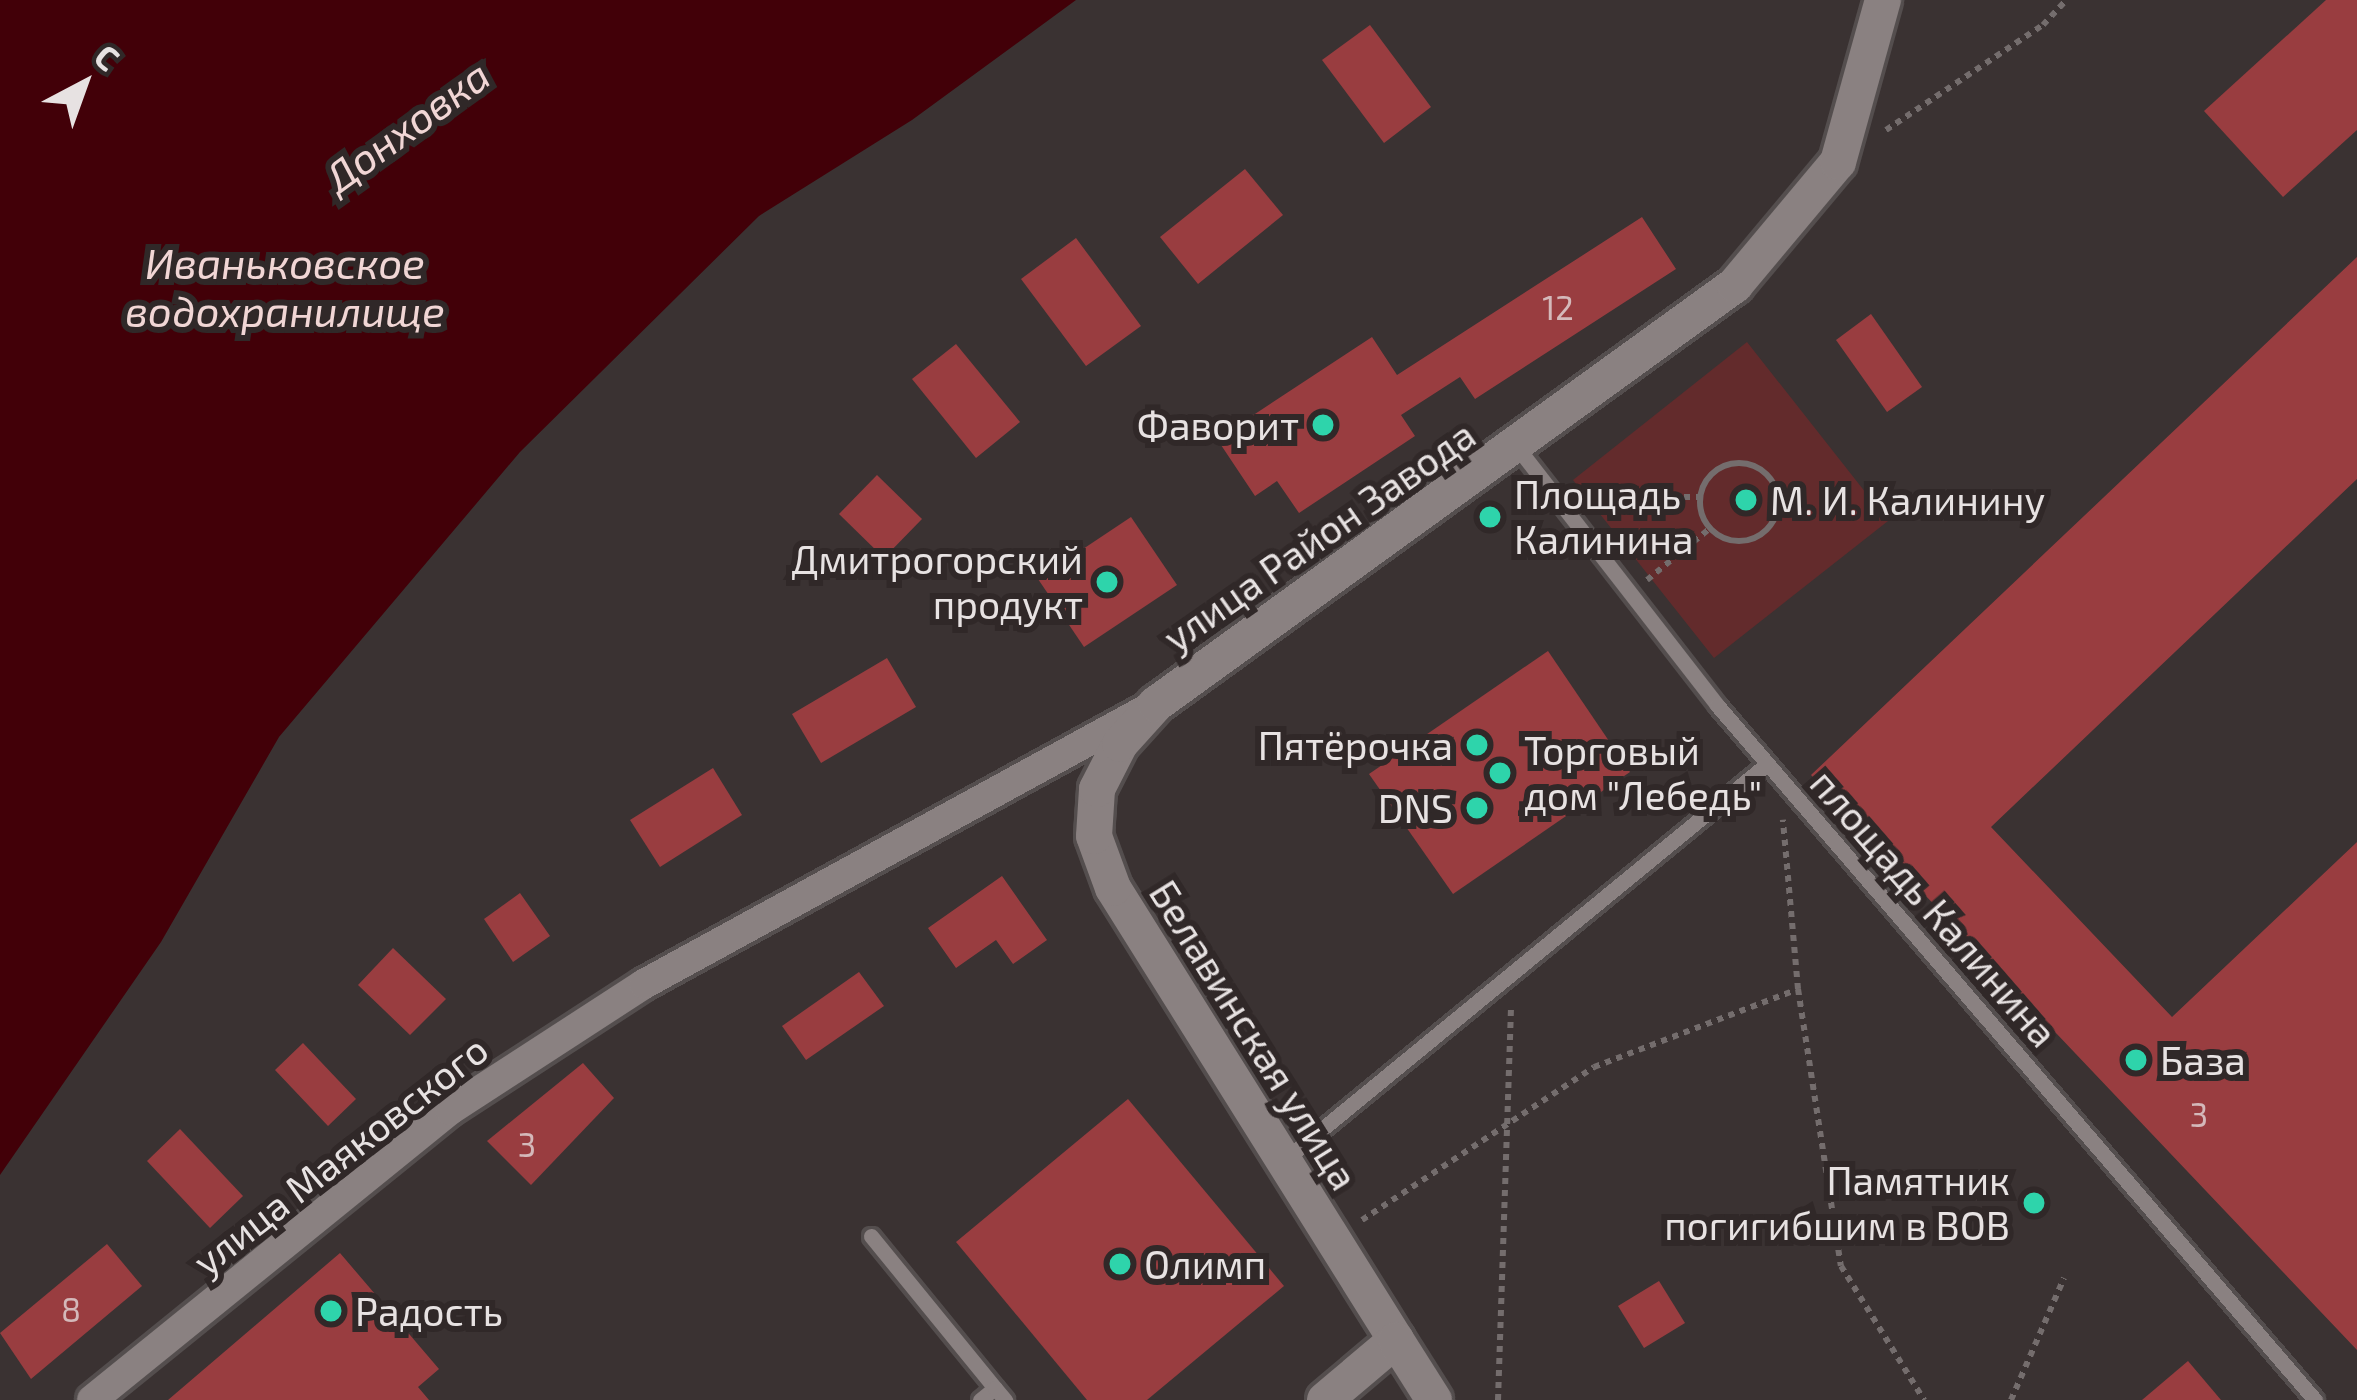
<!DOCTYPE html>
<html>
<head>
<meta charset="utf-8">
<style>
	body { margin:0 }
	#map { position:relative; width:2357px; height:1400px; overflow:hidden; background:#3a3232; font-family:"Exo 2",sans-serif }
	div>[style] { position:absolute }
	[style*='--x'] { left:calc(var(--x)*1px); top:calc(var(--y)*1px); width:calc(var(--w)*1px); rotate:calc(var(--a)*1deg) }
	.green>* { inset:0; background:#632b2c }
	.water>* { inset:0; background:#420008 }
	.building>* { inset:0; background:#993d40 }
	.path>* { height:6px; margin-top:-3px; transform-origin:0; background:repeating-linear-gradient(90deg,#746d6d 0 6px,transparent 0 12px) }
	.path>.ring { margin:-3px; padding:0; box-sizing:content-box; background:none; border:6px solid #746d6d; border-radius:50% }
	.roads { filter:drop-shadow(3px 0 #544e4e) drop-shadow(-3px 0 #544e4e) drop-shadow(0 3px #544e4e) drop-shadow(0 -3px #544e4e) }
	.service>* { height:15px; margin:-7.5px; padding:0 7.5px; transform-origin:7.5px; border-radius:7.5px; background:#8a8181 }
	.minor>* { height:30px; margin:-15px; padding:0 15px; transform-origin:15px; border-radius:15px; background:#8a8181 }
	.tertiary>* { height:36px; margin:-18px; padding:0 18px; transform-origin:18px; border-radius:18px; background:#8a8181 }
	.secondary>* { height:36px; margin:-18px; padding:0 18px; transform-origin:18px; border-radius:18px; background:#8a8181 }
	.dots>* { width:33px; height:33px; translate:-50% -50%; box-sizing:border-box; border:6px solid #302828; border-radius:50% }
	span { translate:-50% -50%; white-space:nowrap; text-align:center; line-height:1.15; -webkit-text-stroke:12px #302828; paint-order:stroke }
	.number-label { font-size:33px; color:#d4b9ba }
	.number-label span { -webkit-text-stroke-width:0 }
	.poi-label { font-size:39px; color:#e7e2e2 }
	.right { translate:-100% -50%; text-align:right }
	.left { translate:0 -50%; text-align:left }
	.street-label { font-size:39px; color:#e7e2e2 }
	.water-label { font-size:42px; color:#f1d6d5; font-style:italic }
	.north { position:absolute; left:24px; top:24px; width:120px; height:120px; -webkit-text-stroke:9px #302828; paint-order:stroke; rotate:41deg; font-size:33px; font-weight:700; line-height:48px; text-align:center; color:#e7e2e2 }
	.north::after { content:''; display:block; margin:auto; width:42px; height:54px; background:#e7e2e2; clip-path:polygon(50% 0,100% 100%,50% 72%,0 100%) }
</style>
</head>
<body>
<div id="map">
	<div class="green">
		<div style="clip-path:polygon(1747px 342px,1888px 521px,1714px 658px,1573px 480px)"></div>
	</div>
	<div class="water">
		<div style="clip-path:polygon(0 0,1076px 0,912px 120px,759px 216px,520px 452px,279px 737px,161px 942px,0 1175px)"></div>
	</div>
	<div class="building">
		<div style="clip-path:polygon(2326px 0,2357px 0,2357px 130px,2283px 197px,2204px 111px)"></div>
		<div style="clip-path:polygon(1370px 25px,1431px 107px,1384px 143px,1322px 60px)"></div>
		<div style="clip-path:polygon(1245px 169px,1283px 215px,1198px 284px,1160px 237px)"></div>
		<div style="clip-path:polygon(1642px 217px,1676px 269px,1475px 399px,1460px 377px,1401px 415px,1415px 436px,1299px 513px,1277px 481px,1255px 496px,1217px 439px,1372px 337px,1397px 375px)"></div>
		<div style="clip-path:polygon(1076px 238px,1141px 326px,1086px 366px,1021px 279px)"></div>
		<div style="clip-path:polygon(2357px 257px,2357px 479px,1991px 827px,2172px 1017px,2357px 842px,2357px 1350px,1811px 775px)"></div>
		<div style="clip-path:polygon(1871px 314px,1922px 387px,1887px 412px,1836px 340px)"></div>
		<div style="clip-path:polygon(956px 344px,1020px 422px,976px 458px,912px 379px)"></div>
		<div style="clip-path:polygon(877px 475px,922px 519px,884px 558px,839px 514px)"></div>
		<div style="clip-path:polygon(1131px 517px,1177px 585px,1084px 647px,1038px 579px)"></div>
		<div style="clip-path:polygon(1548px 651px,1630px 772px,1453px 894px,1369px 774px)"></div>
		<div style="clip-path:polygon(887px 658px,916px 707px,821px 763px,792px 714px)"></div>
		<div style="clip-path:polygon(713px 768px,742px 815px,660px 867px,630px 820px)"></div>
		<div style="clip-path:polygon(1002px 876px,1047px 940px,1013px 964px,996px 940px,956px 968px,928px 928px)"></div>
		<div style="clip-path:polygon(520px 893px,550px 936px,513px 962px,484px 919px)"></div>
		<div style="clip-path:polygon(393px 948px,446px 999px,410px 1035px,358px 985px)"></div>
		<div style="clip-path:polygon(859px 972px,884px 1006px,806px 1060px,782px 1026px)"></div>
		<div style="clip-path:polygon(303px 1043px,356px 1099px,328px 1126px,275px 1070px)"></div>
		<div style="clip-path:polygon(583px 1063px,614px 1098px,531px 1185px,487px 1141px)"></div>
		<div style="clip-path:polygon(1128px 1099px,1284px 1286px,1147px 1400px,1087px 1400px,956px 1242px)"></div>
		<div style="clip-path:polygon(180px 1129px,243px 1196px,210px 1228px,147px 1161px)"></div>
		<div style="clip-path:polygon(107px 1244px,142px 1286px,31px 1379px,0 1333px)"></div>
		<div style="clip-path:polygon(340px 1253px,439px 1369px,418px 1387px,429px 1400px,168px 1400px)"></div>
		<div style="clip-path:polygon(1659px 1281px,1685px 1323px,1644px 1348px,1618px 1306px)"></div>
		<div style="clip-path:polygon(2188px 1361px,2221px 1400px,2142px 1400px)"></div>
	</div>
	<div class="path">
		<div style="--x:1886;--y:130;--w:189;--a:-33.8"></div>
		<div style="--x:2043;--y:25;--w:34;--a:-47"></div>
		<div class="ring" style="left:1700px;top:463px;width:72px;height:72px"></div>
		<div style="--x:1588;--y:497;--w:111;--a:0"></div>
		<div style="--x:1647;--y:580;--w:80;--a:-39.4"></div>
		<div style="--x:1798;--y:989;--w:280;--a:81.2"></div>
		<div style="--x:1841;--y:1266;--w:158;--a:58.2"></div>
		<div style="--x:1362;--y:1220;--w:278;--a:-33.4"></div>
		<div style="--x:1594;--y:1067;--w:218;--a:-20.9"></div>
		<div style="--x:1798;--y:989;--w:170;--a:-95.1"></div>
		<div style="--x:1498;--y:1400;--w:392;--a:-88.1"></div>
		<div style="--x:2011;--y:1400;--w:133;--a:-66.5"></div>
	</div>
	<div class="roads">
		<div class="service">
			<div style="--x:1517;--y:447;--w:326;--a:52.2"></div>
			<div style="--x:1717;--y:705;--w:917;--a:49.29"></div>
			<div style="--x:1283;--y:1161;--w:626;--a:-39.36"></div>
			<div style="--x:871;--y:1236;--w:196;--a:50.8"></div>
			<div style="--x:980;--y:1400;--w:19;--a:-39"></div>
			<div style="--x:995;--y:1388;--w:16;--a:50"></div>
		</div>
		<div class="minor">
			<div style="--x:92;--y:1400;--w:461;--a:-39"></div>
			<div style="--x:450;--y:1110;--w:231;--a:-33"></div>
			<div style="--x:644;--y:984;--w:571;--a:-28.67"></div>
		</div>
		<div class="tertiary">
			<div style="--x:1396;--y:1340;--w:533;--a:-122.05"></div>
			<div style="--x:1113;--y:888;--w:55;--a:-110.1"></div>
			<div style="--x:1094;--y:836;--w:47;--a:-86.3"></div>
			<div style="--x:1097;--y:789;--w:51;--a:-62.9"></div>
			<div style="--x:1120;--y:744;--w:54;--a:-48"></div>
			<div style="--x:1156;--y:704;--w:715;--a:-35.89"></div>
			<div style="--x:1735;--y:285;--w:160;--a:-50.1"></div>
			<div style="--x:1838;--y:162;--w:168;--a:-74.5"></div>
		</div>
		<div class="secondary">
			<div style="--x:1325;--y:1400;--w:93;--a:-40.2"></div>
			<div style="--x:1396;--y:1340;--w:71;--a:57.7"></div>
		</div>
	</div>
	<div class="dots">
		<div style="left:1323px;top:425px;background:#2ed4ab"></div>
		<div style="left:1746px;top:500px;background:#2ed4ab"></div>
		<div style="left:1490px;top:517px;background:#2ed4ab"></div>
		<div style="left:1107px;top:582px;background:#2ed4ab"></div>
		<div style="left:1477px;top:745px;background:#2ed4ab"></div>
		<div style="left:1500px;top:773px;background:#2ed4ab"></div>
		<div style="left:1477px;top:808px;background:#2ed4ab"></div>
		<div style="left:2136px;top:1060px;background:#2ed4ab"></div>
		<div style="left:2034px;top:1203px;background:#2ed4ab"></div>
		<div style="left:1120px;top:1264px;background:#2ed4ab"></div>
		<div style="left:331px;top:1311px;background:#2ed4ab"></div>
	</div>
	<div class="number-label">
		<span style="left:1558px;top:308px">12</span>
		<span style="left:2199px;top:1115px">3</span>
		<span style="left:527px;top:1145px">3</span>
		<span style="left:71px;top:1310px">8</span>
	</div>
	<div class="poi-label">
		<span class="right" style="left:1299px;top:425px">Фаворит</span>
		<span class="left" style="left:1514px;top:517px">Площадь<br>Калинина</span>
		<span class="left" style="left:1770px;top:500px">М. И. Калинину</span>
		<span class="right" style="left:1083px;top:582px">Дмитрогорский<br>продукт</span>
		<span class="right" style="left:1453px;top:745px">Пятёрочка</span>
		<span class="left" style="left:1524px;top:773px">Торговый<br>дом "Лебедь"</span>
		<span class="right" style="left:1453px;top:808px">DNS</span>
		<span class="left" style="left:2160px;top:1060px">База</span>
		<span class="right" style="left:2010px;top:1203px">Памятник<br>погигибшим в ВОВ</span>
		<span class="left" style="left:1144px;top:1264px">Олимп</span>
		<span class="left" style="left:355px;top:1311px">Радость</span>
	</div>
	<div class="street-label">
		<span style="left:1319px;top:536px;rotate:-35deg">улица Район Завода</span>
		<span style="left:1934px;top:908px;rotate:49deg">площадь Калинина</span>
		<span style="left:1254px;top:1035px;rotate:58deg">Белавинская улица</span>
		<span style="left:340px;top:1155px;rotate:-38deg">улица Маяковского</span>
	</div>
	<div class="water-label">
		<span style="left:406px;top:125px;rotate:-36deg">Донховка</span>
		<span style="left:285px;top:286px">Иваньковское<br>водохранилище</span>
	</div>
	<div class="north">С</div>
</div>
</body>
</html>
